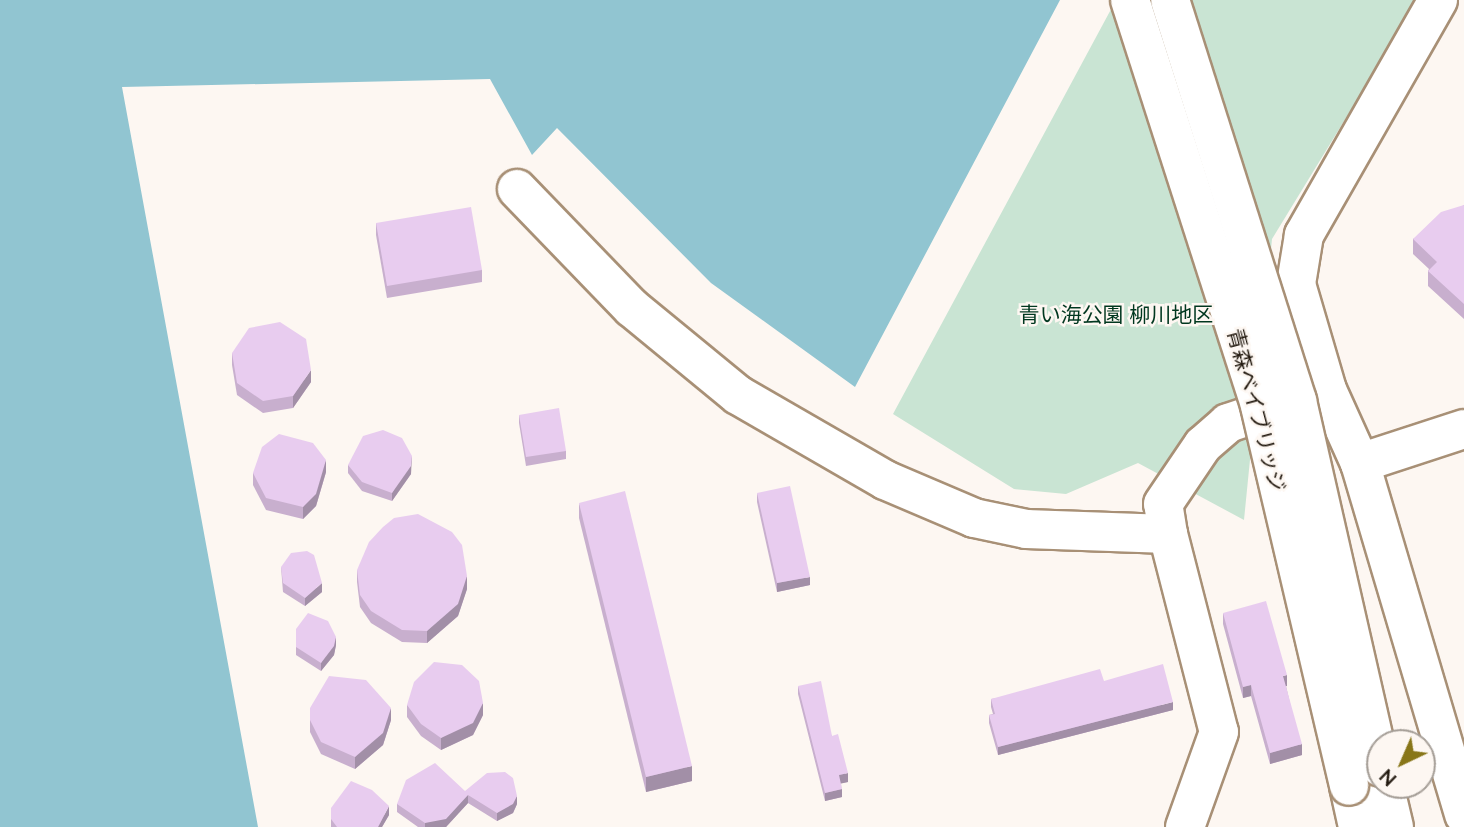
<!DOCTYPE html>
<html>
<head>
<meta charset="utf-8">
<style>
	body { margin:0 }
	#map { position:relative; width:1464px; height:827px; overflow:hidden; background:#fdf7f2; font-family:Mulish,"Noto Sans JP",sans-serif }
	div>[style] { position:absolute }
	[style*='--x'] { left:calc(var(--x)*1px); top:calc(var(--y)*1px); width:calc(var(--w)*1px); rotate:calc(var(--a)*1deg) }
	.green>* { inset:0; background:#c9e4d3 }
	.water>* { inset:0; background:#91c5d1 }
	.roads { filter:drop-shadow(2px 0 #a89076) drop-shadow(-2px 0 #a89076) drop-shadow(0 2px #a89076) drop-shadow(0 -2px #a89076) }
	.minor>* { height:38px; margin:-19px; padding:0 19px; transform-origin:19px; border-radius:19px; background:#fff }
	.bridges { filter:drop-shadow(2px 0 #a89076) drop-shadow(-2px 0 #a89076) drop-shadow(0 2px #a89076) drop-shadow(0 -2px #a89076) }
	.minor-bridge>* { height:38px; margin:-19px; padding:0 19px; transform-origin:19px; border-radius:19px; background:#fff }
	.wall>* { inset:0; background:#c8afce }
	.shaded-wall>* { inset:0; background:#a28fa7 }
	.building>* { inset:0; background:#e8ccef }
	span { translate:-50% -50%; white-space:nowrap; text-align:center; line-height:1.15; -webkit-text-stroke:5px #fdf7f2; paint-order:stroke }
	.park-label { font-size:21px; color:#00371f }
	.street-label { font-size:21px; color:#22190f }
	.north { position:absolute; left:1366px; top:729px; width:70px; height:70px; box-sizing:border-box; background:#fdf7f2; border:2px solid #a59e97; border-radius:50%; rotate:224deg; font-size:19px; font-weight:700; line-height:28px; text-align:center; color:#22190f }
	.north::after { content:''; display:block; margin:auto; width:24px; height:32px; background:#887619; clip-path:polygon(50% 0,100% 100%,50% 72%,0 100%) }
</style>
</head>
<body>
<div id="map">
	<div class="green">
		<div style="clip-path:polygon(1116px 0,1418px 0,1272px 239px,1244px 520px,1138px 463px,1066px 494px,1014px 489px,893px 414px)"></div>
	</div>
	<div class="water">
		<div style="clip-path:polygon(0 0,1060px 0,855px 387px,711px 283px,557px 128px,532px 155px,490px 79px,122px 87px,258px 827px,0 827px)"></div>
	</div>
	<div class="roads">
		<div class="minor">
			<div style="--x:1438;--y:0;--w:271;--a:119.7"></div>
			<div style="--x:1304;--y:235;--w:50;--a:99.3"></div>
			<div style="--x:1296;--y:284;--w:110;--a:73.7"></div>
			<div style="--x:1327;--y:390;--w:80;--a:65.7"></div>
			<div style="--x:1360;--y:463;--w:367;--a:73.5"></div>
			<div style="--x:517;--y:189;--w:165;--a:46"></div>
			<div style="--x:632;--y:308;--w:137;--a:39.4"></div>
			<div style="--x:738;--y:395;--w:170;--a:30"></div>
			<div style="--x:885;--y:480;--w:97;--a:23.1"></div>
			<div style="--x:974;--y:518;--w:53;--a:11.9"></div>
			<div style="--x:1026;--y:529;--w:142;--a:2"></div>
			<div style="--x:1168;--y:534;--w:30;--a:-99"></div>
			<div style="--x:1163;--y:504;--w:71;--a:-55.9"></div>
			<div style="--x:1203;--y:445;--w:33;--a:-41"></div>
			<div style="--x:1228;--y:423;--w:104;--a:-18.4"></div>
			<div style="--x:1360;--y:463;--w:109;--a:-18.1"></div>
			<div style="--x:1168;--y:534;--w:204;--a:75.6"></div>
			<div style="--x:1219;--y:732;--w:101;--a:109.7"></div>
			<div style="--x:1384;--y:785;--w:43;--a:76.6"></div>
			<div style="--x:1349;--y:786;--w:42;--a:77.6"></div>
		</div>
	</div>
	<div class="bridges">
		<div class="minor-bridge">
			<div style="--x:1130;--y:0;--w:426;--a:72.2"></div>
			<div style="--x:1260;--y:406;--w:390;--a:76.8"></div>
			<div style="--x:1170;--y:0;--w:421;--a:72.4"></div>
			<div style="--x:1297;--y:401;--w:375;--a:77.2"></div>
		</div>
	</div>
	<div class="wall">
		<div style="clip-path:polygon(1464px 205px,1464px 319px,1428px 286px,1428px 271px,1429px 269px,1413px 254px,1413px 239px)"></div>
		<div style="clip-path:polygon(376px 223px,482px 270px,482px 282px,387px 298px,376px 235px)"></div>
		<div style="clip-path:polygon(232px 353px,311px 382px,293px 408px,263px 413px,237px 395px,232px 365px)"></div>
		<div style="clip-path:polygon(519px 415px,566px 451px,566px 459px,526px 466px,519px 423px)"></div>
		<div style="clip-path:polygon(348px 465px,411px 474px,392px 501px,362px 491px,348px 473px)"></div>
		<div style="clip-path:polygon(326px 472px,316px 506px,303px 519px,266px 510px,253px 485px,253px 473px)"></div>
		<div style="clip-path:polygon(757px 493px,810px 585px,777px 592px,757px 502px)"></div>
		<div style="clip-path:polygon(579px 503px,692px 781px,646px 792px,579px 518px)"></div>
		<div style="clip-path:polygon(281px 567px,322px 592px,305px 606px,283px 592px)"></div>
		<div style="clip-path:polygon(357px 570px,467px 589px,458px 616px,427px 643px,402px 642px,371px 623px,360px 607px,357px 582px)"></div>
		<div style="clip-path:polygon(1223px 613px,1287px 686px,1286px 686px,1302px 755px,1270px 764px,1251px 696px,1243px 698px,1223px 624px)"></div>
		<div style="clip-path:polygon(296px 629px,336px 645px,334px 655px,321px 671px,296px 655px)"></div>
		<div style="clip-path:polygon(1104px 681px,1173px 710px,998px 755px,989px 723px,989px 715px,993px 714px,991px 707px,991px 699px)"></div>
		<div style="clip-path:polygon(798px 686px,832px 736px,848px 782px,841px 783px,842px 797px,825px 801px,798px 694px)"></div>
		<div style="clip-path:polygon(407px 705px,483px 715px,473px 735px,441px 750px,421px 736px,407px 717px)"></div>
		<div style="clip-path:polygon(310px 708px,391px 720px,383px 745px,355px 769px,321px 754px,310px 732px)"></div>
		<div style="clip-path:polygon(465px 791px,517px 804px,513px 813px,497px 821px,468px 803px,446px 827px,418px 827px,397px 812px,397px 804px)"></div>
		<div style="clip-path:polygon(331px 808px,389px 815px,382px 827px,331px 827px)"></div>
	</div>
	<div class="shaded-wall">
		<div style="clip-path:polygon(311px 370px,311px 382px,293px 408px,293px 396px)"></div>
		<div style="clip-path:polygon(412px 456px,411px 474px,392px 501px,392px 493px)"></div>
		<div style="clip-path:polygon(326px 460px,326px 472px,316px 506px,303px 519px,303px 507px)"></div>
		<div style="clip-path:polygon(467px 576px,467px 589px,458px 616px,427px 643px,427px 631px)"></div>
		<div style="clip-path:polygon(810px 577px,810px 585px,777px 592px,777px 583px)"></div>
		<div style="clip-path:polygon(322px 583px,322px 592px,305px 606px,305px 598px)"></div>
		<div style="clip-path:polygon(336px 637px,336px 645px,334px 655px,321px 671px,321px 663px)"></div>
		<div style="clip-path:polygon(1287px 675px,1287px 686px,1283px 687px,1283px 676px)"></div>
		<div style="clip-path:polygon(1251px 685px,1251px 696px,1243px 698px,1243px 687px)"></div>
		<div style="clip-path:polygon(1173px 702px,1173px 710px,998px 755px,998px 747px)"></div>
		<div style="clip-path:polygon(483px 703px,483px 715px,473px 735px,441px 750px,441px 738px)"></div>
		<div style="clip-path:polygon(391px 708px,391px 720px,383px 745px,355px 769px,355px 757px)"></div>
		<div style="clip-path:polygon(1302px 744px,1302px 755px,1270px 764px,1270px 753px)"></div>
		<div style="clip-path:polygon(692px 766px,692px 781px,646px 792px,646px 777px)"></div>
		<div style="clip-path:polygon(848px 773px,848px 782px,839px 784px,839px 775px)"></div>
		<div style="clip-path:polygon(842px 789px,842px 797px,825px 801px,825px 793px)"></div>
		<div style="clip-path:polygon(468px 795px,468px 803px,446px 827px,425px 827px,425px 823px)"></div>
		<div style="clip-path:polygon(517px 796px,517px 804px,513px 813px,497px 821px,497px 813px)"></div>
		<div style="clip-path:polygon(389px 806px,389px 815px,382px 827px,378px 827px)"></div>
	</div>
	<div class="building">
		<div style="clip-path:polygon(1464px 205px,1464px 304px,1428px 271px,1437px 262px,1413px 239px,1441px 212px)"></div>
		<div style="clip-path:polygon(471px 207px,482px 270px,387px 286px,376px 223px)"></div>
		<div style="clip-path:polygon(280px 322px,306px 339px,311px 370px,293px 396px,263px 401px,237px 383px,232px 353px,249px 328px)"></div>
		<div style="clip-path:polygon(559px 408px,566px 451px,526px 457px,519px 415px)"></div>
		<div style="clip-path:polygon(383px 430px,402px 438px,412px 456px,411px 466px,392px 493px,362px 482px,348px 465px,363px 436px)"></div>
		<div style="clip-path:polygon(279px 434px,313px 443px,326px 460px,316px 494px,303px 507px,266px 498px,253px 473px,262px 447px)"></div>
		<div style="clip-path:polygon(790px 486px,810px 577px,777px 583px,757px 493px)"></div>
		<div style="clip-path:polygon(625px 491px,692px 766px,646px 777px,579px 503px)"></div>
		<div style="clip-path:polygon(418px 514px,452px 532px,462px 545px,467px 576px,458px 604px,427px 631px,402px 630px,371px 611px,360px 595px,357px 570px,369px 542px,383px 527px,394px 518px)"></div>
		<div style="clip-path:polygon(307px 551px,314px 555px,322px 583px,305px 598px,283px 583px,281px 567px,291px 553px)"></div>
		<div style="clip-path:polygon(1266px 601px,1287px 675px,1283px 676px,1302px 744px,1270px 753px,1251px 685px,1243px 687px,1223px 613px)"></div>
		<div style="clip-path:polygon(308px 613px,328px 621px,336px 637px,334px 646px,321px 663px,296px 647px,296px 629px)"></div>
		<div style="clip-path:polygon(434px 662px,462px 665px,479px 681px,483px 703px,473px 723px,441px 738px,421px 724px,407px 705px,414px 682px)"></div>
		<div style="clip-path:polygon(1163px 664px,1173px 702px,998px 747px,989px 715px,995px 714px,991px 699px,1100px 669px,1104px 681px)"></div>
		<div style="clip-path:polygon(329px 676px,366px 680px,391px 708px,383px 733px,355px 757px,321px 742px,310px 720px,310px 708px)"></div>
		<div style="clip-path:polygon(821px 681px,832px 736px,838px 734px,848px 773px,839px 775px,842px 789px,825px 793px,798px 686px)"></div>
		<div style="clip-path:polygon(435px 763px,465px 791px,487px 773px,505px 772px,513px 778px,517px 796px,513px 804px,497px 813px,468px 795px,446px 819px,425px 823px,397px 804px,406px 780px)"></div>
		<div style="clip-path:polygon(351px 781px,372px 790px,389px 806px,378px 827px,337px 827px,331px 819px,331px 808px)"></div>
	</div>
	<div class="park-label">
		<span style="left:1116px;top:314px">青い海公園 柳川地区</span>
	</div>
	<div class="street-label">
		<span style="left:1257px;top:410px;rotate:75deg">青森ベイブリッジ</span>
	</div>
	<div class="north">N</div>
</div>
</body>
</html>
